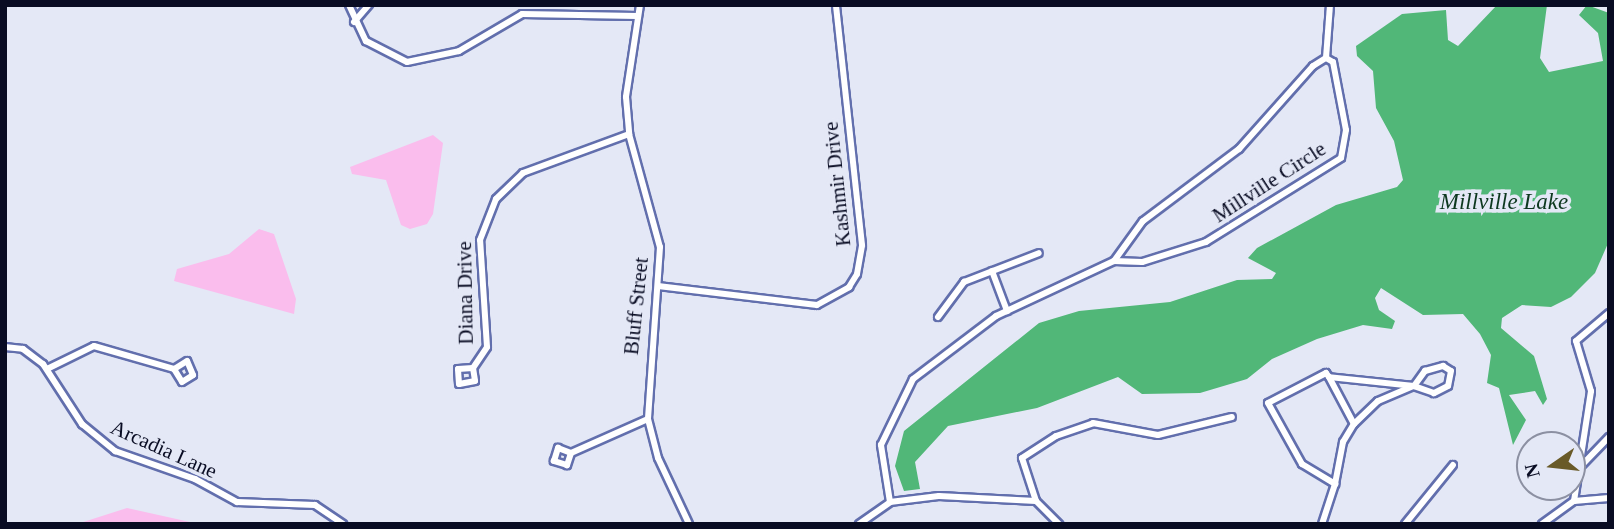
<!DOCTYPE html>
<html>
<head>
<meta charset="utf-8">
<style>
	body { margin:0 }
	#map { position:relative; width:1614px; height:529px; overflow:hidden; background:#e4e8f6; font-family:Georgia,serif }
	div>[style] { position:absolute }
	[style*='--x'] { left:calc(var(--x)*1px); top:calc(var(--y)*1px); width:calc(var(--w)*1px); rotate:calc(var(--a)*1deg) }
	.green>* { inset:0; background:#fabded }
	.water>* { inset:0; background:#51b778 }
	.roads { filter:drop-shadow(2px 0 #626fad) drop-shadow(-2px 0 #626fad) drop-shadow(0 2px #626fad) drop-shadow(0 -2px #626fad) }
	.street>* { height:6px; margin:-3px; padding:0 3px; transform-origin:3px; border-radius:3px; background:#fff }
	span { translate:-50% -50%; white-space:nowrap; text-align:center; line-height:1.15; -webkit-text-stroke:7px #e4e8f6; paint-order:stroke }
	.street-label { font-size:21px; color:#090c23 }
	.water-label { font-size:23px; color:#0d381f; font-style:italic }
	.frame { position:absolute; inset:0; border:7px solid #090c23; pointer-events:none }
	.north { position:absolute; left:1516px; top:431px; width:70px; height:70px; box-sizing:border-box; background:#e4e8f6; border:2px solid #8c90a2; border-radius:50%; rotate:256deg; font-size:19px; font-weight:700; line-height:28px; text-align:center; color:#090c23 }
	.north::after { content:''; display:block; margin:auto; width:24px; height:32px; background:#695a28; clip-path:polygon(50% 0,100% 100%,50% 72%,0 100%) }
</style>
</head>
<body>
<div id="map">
	<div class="green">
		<div style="clip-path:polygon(433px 135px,443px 143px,433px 214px,427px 224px,410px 229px,401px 225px,386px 180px,352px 174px,350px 167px)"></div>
		<div style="clip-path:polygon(259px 229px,274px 234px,296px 299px,294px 314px,174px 281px,177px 269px,229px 254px)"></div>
		<div style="clip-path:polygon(127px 508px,190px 522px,193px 524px,77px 524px)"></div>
	</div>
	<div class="water">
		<div style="clip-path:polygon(1497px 5px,1547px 5px,1540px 58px,1549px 72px,1603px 61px,1598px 33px,1579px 15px,1587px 5px,1609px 13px,1609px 241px,1595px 273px,1571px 297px,1551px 307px,1522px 305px,1502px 318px,1501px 328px,1534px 356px,1547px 399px,1543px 405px,1535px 391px,1509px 395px,1526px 420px,1513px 445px,1499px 388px,1487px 383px,1491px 355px,1480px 334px,1463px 314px,1423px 315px,1381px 288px,1375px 298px,1379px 310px,1395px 321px,1392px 329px,1363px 325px,1317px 339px,1272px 359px,1247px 379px,1200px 393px,1142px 394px,1118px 377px,1037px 408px,948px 426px,915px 462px,920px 489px,904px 491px,895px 466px,904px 431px,1039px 323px,1079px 311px,1170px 302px,1237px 280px,1272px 279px,1276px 273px,1248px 258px,1257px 248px,1336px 205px,1397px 187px,1403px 180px,1394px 141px,1376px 108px,1373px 71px,1357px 56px,1356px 46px,1402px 14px,1446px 10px,1448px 40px,1458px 46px)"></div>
	</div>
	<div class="roads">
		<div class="street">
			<div style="--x:349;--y:5;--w:40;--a:65"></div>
			<div style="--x:366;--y:41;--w:46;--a:27.1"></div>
			<div style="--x:407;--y:62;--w:53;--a:-11.9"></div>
			<div style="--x:459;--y:51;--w:73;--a:-30.4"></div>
			<div style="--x:522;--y:14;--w:115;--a:1"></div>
			<div style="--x:640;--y:5;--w:93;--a:98.7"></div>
			<div style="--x:626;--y:97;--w:37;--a:85"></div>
			<div style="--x:629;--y:134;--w:117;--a:74.7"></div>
			<div style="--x:660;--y:247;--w:172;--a:94"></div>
			<div style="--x:648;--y:419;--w:40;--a:75.6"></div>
			<div style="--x:658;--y:458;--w:73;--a:64.8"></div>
			<div style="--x:354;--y:22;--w:23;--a:-49"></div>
			<div style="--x:1326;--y:58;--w:53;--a:-85.7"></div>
			<div style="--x:992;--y:271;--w:43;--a:69.4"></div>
			<div style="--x:658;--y:286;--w:160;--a:6.8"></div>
			<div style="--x:817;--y:305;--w:37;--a:-29"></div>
			<div style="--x:849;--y:287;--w:15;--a:-58"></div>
			<div style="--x:857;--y:274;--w:29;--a:-80"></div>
			<div style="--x:862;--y:245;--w:241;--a:-96.2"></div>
			<div style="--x:938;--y:317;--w:44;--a:-53.4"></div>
			<div style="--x:964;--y:282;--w:80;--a:-21.1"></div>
			<div style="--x:5;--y:347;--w:18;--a:6"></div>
			<div style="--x:23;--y:349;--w:25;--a:37"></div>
			<div style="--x:43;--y:364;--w:72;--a:57"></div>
			<div style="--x:82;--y:424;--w:43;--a:39.3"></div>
			<div style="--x:115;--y:451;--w:85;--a:19.3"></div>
			<div style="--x:195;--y:479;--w:48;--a:28.7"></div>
			<div style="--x:237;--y:502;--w:78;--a:2.2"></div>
			<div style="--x:315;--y:505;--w:34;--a:34"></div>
			<div style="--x:473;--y:368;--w:13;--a:81"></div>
			<div style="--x:475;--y:381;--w:16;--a:169"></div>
			<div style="--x:459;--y:384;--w:15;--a:-94"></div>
			<div style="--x:458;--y:369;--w:15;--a:-4"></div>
			<div style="--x:473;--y:368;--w:25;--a:-56"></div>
			<div style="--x:487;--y:347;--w:107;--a:-93.7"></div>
			<div style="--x:480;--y:240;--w:44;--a:-68.7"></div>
			<div style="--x:496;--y:199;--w:37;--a:-44"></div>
			<div style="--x:523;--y:173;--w:113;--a:-20.2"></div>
			<div style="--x:47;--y:369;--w:52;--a:-26.1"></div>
			<div style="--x:94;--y:346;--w:83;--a:16"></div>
			<div style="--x:174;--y:369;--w:15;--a:58"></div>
			<div style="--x:182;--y:382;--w:13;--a:-32"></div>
			<div style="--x:193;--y:375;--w:15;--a:-113"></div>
			<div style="--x:187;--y:361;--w:15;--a:148"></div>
			<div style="--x:1329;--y:377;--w:53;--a:62"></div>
			<div style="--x:571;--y:453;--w:13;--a:108"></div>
			<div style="--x:567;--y:465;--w:14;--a:-163"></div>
			<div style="--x:554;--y:461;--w:14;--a:-73"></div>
			<div style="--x:558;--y:448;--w:14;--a:21"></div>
			<div style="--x:571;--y:453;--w:84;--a:-23.8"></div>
			<div style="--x:1582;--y:465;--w:39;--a:-46"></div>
			<div style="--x:1036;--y:501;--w:45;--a:-108"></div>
			<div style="--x:1022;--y:458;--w:40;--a:-32.9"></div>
			<div style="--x:1056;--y:436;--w:39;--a:-19"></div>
			<div style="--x:1093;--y:423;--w:66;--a:10.5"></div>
			<div style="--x:1158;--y:435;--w:76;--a:-13.7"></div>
			<div style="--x:1574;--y:501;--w:111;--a:-81.2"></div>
			<div style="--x:1591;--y:391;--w:52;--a:-106.7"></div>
			<div style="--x:1576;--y:341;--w:43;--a:-40.3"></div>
			<div style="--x:1574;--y:501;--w:35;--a:-5"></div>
			<div style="--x:890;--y:502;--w:58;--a:-99"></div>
			<div style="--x:881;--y:445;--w:73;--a:-64.1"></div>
			<div style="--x:913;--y:379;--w:104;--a:-37.2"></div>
			<div style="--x:996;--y:316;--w:130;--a:-25"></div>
			<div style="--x:1114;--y:261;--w:49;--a:-54.1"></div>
			<div style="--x:1143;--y:221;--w:120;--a:-36.9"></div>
			<div style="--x:1239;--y:149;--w:111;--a:-48.3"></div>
			<div style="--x:1313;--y:66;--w:15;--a:-32"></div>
			<div style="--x:1326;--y:58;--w:8;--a:30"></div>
			<div style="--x:1333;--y:62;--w:69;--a:79.2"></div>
			<div style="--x:1346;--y:130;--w:28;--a:100"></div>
			<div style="--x:1341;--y:158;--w:159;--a:148.1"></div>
			<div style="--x:1206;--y:242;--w:67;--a:162.6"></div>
			<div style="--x:1142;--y:262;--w:28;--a:-178"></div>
			<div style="--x:859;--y:524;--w:38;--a:-35"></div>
			<div style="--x:890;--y:502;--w:49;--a:-7"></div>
			<div style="--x:939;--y:496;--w:97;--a:3"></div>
			<div style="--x:1036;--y:501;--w:33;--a:45"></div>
			<div style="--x:1322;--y:524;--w:42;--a:-72"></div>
			<div style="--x:1335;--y:484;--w:43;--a:-79.2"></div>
			<div style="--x:1343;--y:442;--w:21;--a:-59"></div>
			<div style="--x:1354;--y:424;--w:33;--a:-44"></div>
			<div style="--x:1378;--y:401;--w:39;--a:-23"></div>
			<div style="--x:1414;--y:386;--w:19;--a:-54"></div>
			<div style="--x:1425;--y:371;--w:19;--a:-16"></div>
			<div style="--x:1443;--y:366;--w:9;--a:32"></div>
			<div style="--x:1451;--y:371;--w:15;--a:101"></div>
			<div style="--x:1448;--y:386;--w:16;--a:153"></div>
			<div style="--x:1434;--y:393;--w:21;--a:-161"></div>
			<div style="--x:1414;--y:386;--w:85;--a:-174"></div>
			<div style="--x:1329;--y:377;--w:5;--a:-127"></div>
			<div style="--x:1326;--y:373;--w:65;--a:152.7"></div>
			<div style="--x:1268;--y:403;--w:70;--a:60.9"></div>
			<div style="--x:1302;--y:464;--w:39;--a:31"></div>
			<div style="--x:1405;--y:524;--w:76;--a:-50.9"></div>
			<div style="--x:1542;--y:524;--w:39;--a:-36"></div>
		</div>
	</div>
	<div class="street-label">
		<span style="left:1269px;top:182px;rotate:-33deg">Millville Circle</span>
		<span style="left:837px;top:184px;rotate:-96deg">Kashmir Drive</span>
		<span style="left:465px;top:293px;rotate:-91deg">Diana Drive</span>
		<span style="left:636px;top:306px;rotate:-84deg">Bluff Street</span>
		<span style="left:164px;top:449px;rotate:24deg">Arcadia Lane</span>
	</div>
	<div class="water-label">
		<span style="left:1504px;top:202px">Millville Lake</span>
	</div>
	<div class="frame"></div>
	<div class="north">N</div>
</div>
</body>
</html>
